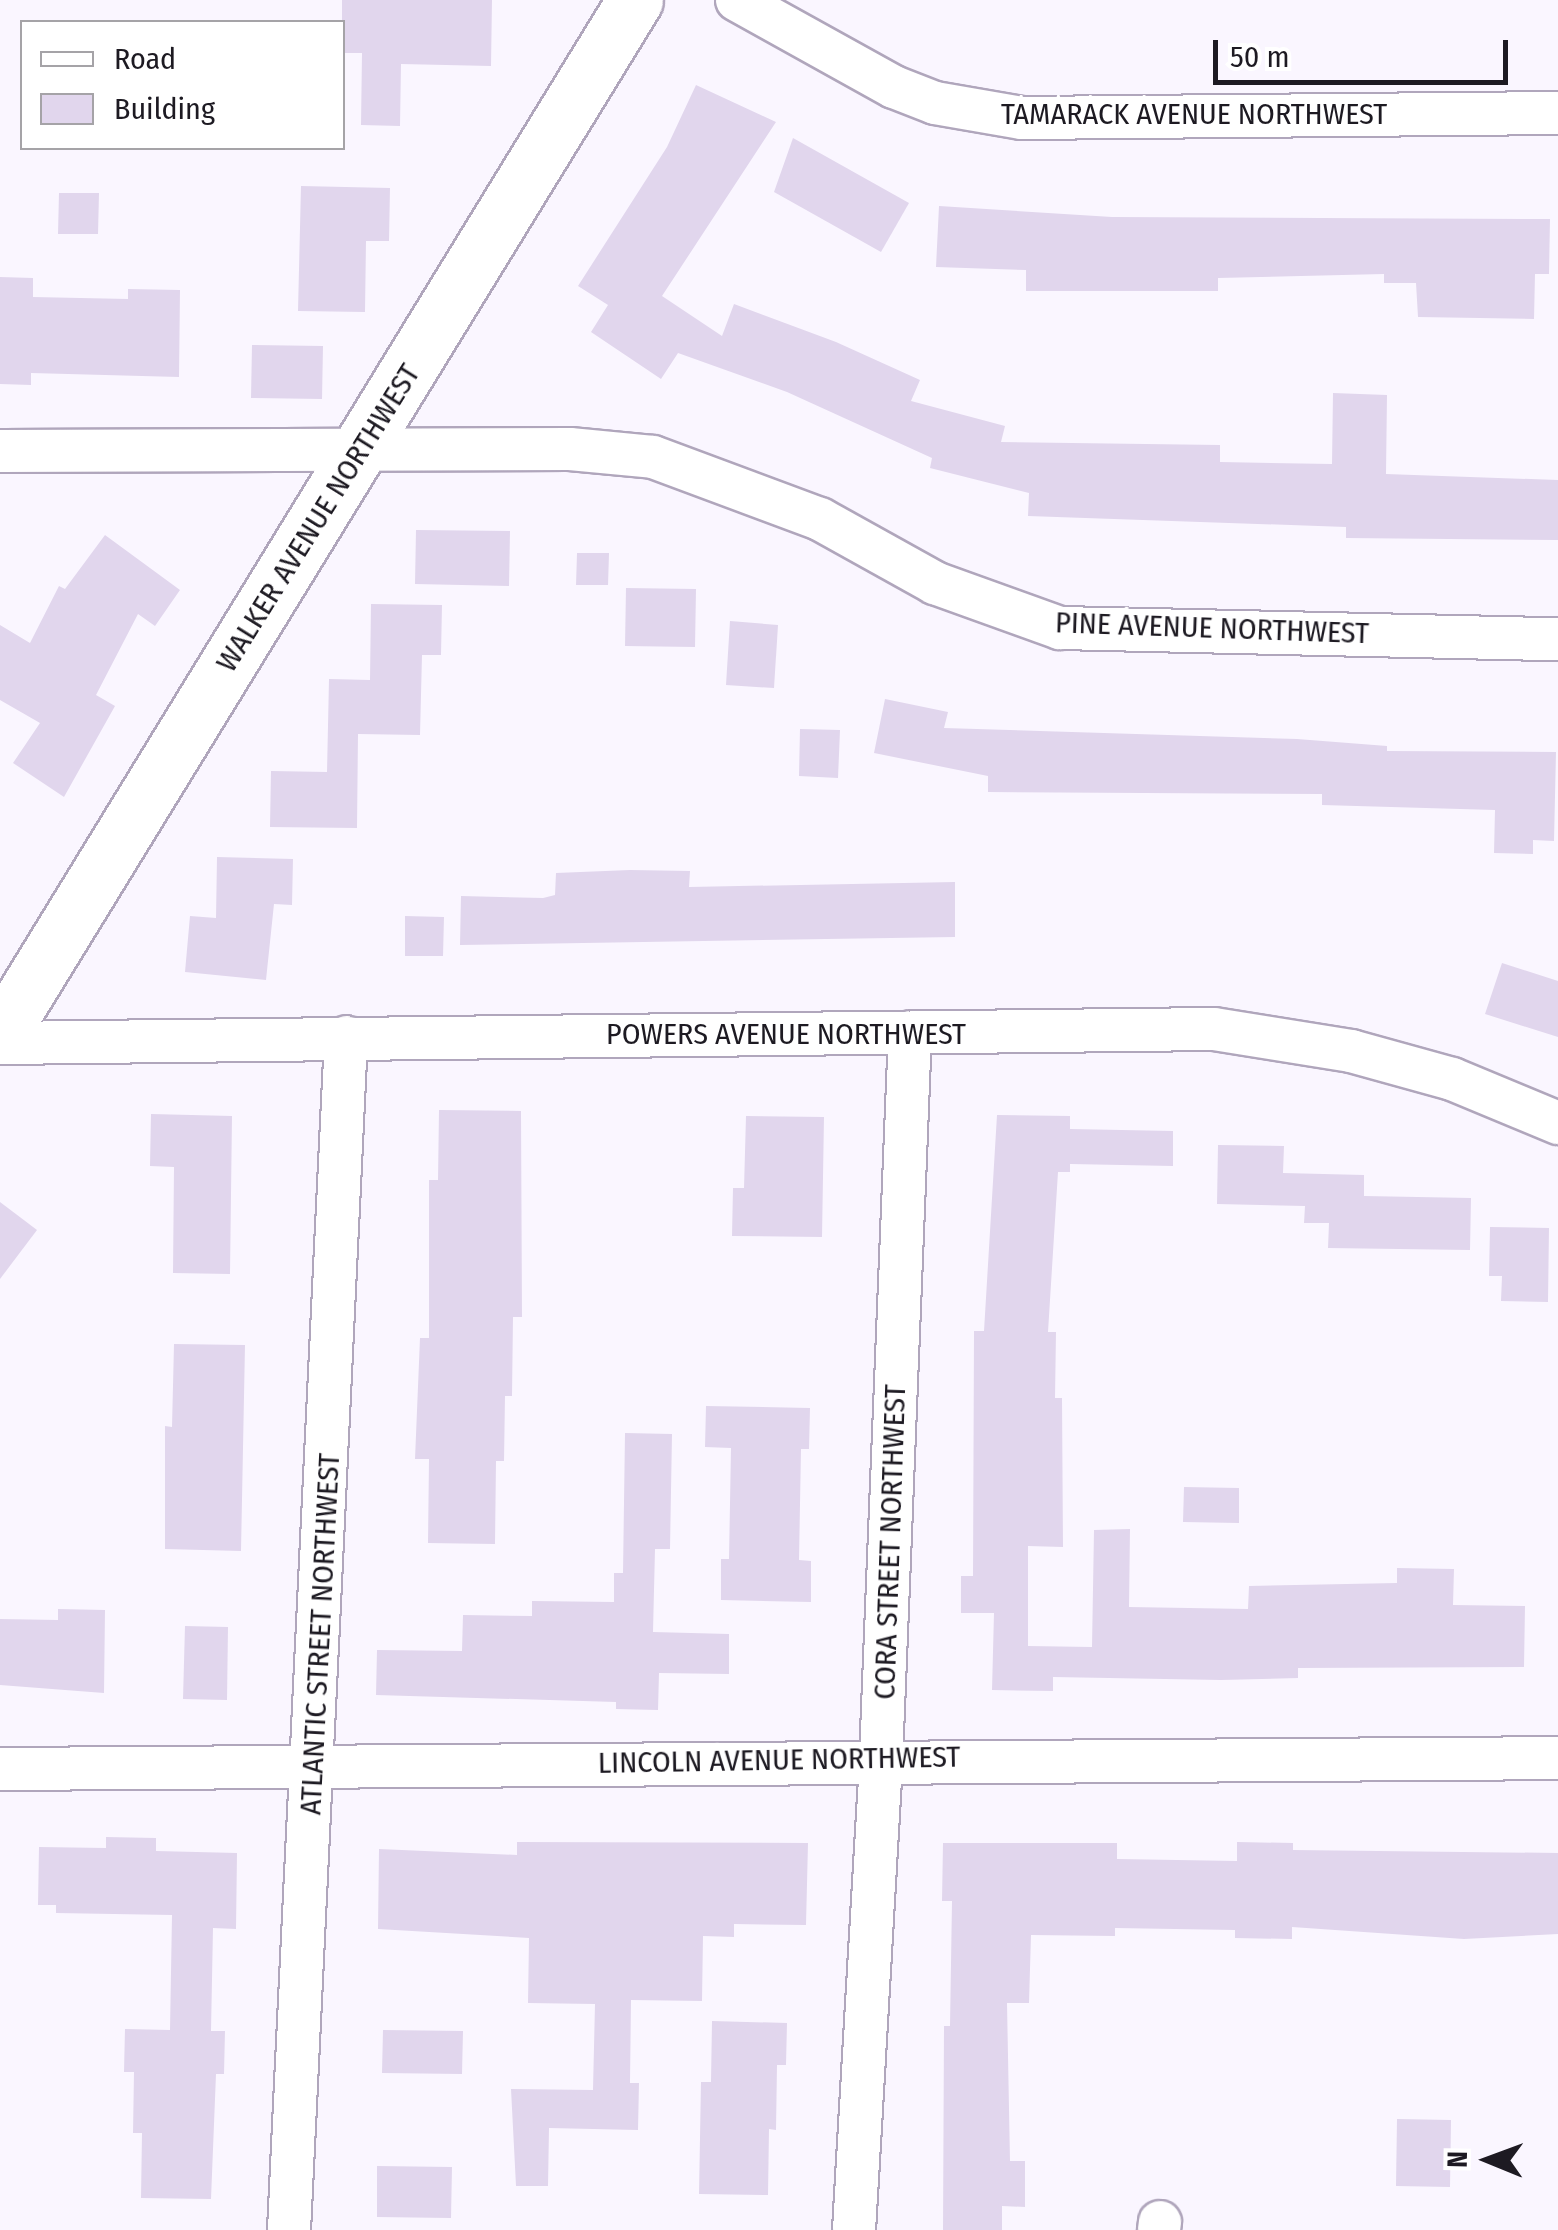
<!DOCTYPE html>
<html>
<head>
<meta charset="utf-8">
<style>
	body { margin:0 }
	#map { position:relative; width:1558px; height:2230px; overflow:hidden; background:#faf6ff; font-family:"Fira Sans Condensed",sans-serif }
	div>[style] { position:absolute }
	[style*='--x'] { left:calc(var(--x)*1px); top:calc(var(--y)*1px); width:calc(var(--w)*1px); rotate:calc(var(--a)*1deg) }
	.building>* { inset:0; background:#e1d6ed }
	.roads { filter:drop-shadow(2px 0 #b0a6bc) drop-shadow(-2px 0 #b0a6bc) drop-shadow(0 2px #b0a6bc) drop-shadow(0 -2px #b0a6bc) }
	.street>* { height:42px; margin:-21px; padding:0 21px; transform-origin:21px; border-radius:21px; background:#fff }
	.secondary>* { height:55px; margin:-27.5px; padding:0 27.5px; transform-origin:27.5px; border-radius:27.5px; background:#fff }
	span { translate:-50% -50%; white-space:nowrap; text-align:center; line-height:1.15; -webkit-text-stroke:8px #fff; paint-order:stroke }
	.street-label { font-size:30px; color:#1d1a22 }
	.legend { position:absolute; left:20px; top:20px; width:325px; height:130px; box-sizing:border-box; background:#fff; border:2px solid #a5a3a7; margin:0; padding:12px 18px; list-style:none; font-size:30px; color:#1d1a22 }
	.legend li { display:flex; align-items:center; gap:20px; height:50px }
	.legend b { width:50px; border:2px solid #a5a3a7 }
	.north { position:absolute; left:1438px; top:2110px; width:100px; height:100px; -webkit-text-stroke:8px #fff; paint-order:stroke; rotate:271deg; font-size:28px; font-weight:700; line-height:40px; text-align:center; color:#1d1a22 }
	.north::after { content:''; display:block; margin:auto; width:35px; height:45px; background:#1d1a22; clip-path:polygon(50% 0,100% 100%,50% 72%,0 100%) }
	.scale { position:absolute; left:1213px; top:40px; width:295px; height:45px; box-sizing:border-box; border:5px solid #1d1a22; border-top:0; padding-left:12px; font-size:30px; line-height:35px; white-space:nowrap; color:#1d1a22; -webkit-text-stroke:8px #fff; paint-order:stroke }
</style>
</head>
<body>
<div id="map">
	<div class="building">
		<div style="clip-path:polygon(342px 0,492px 0,491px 66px,401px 64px,400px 126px,361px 125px,362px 53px,342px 53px)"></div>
		<div style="clip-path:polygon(696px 85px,776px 122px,662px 296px,722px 336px,734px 304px,836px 342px,920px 380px,911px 401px,1005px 426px,1001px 442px,1220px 445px,1220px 462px,1332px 464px,1333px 393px,1387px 395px,1386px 474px,1558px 480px,1558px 540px,1346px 538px,1346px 527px,1028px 516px,1029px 493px,930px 468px,932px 458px,787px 392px,678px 353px,661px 379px,591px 332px,608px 305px,578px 286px,667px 147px)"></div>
		<div style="clip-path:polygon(793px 138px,909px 203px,881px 252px,774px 192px)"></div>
		<div style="clip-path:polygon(301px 186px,390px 188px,389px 241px,366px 241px,365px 312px,298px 311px)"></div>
		<div style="clip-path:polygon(59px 193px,99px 193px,98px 234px,58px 234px)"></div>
		<div style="clip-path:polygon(939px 206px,1112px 217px,1550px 219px,1549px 274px,1535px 274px,1534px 319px,1418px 317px,1416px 283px,1384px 283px,1384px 274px,1218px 278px,1218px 291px,1026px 291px,1026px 270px,936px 267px)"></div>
		<div style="clip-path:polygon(0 277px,33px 278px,33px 297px,128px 299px,128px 289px,180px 290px,179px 377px,31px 373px,31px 385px,0 384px)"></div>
		<div style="clip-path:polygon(252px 345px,323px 346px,322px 399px,251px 398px)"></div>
		<div style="clip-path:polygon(416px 530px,510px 531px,509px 586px,415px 584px)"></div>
		<div style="clip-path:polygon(105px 535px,180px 590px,155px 626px,138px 614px,96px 695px,115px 706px,64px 797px,13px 763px,40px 723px,0 700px,0 625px,30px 643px,59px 586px,65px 589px)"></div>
		<div style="clip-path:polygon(577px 553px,609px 553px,608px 585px,576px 585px)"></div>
		<div style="clip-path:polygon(626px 588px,696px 589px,695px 647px,625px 646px)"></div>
		<div style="clip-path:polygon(371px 604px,442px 605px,441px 655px,422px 655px,420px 735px,358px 734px,357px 828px,270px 827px,271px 771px,327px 772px,329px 679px,370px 680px)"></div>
		<div style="clip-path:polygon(730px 621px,778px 625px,774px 688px,726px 685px)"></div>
		<div style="clip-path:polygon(885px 699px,948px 712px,944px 728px,1297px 739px,1387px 746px,1387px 751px,1556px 752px,1554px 841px,1533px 840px,1533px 854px,1494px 853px,1495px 810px,1322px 805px,1322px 794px,988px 792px,988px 776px,874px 753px)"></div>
		<div style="clip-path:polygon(800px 729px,840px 730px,838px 778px,799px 776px)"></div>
		<div style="clip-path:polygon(217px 857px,293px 859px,292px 905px,274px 904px,266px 980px,185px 972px,190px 916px,216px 918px)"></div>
		<div style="clip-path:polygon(630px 870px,690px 871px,689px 887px,955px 882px,955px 937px,460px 945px,461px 896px,543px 898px,555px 895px,556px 873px)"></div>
		<div style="clip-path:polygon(405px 916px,444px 917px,443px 956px,405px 956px)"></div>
		<div style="clip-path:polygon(1502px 963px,1558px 981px,1558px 1037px,1485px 1014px)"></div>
		<div style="clip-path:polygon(439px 1110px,521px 1111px,522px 1317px,513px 1317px,512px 1396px,505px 1396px,504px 1461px,496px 1461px,495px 1544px,428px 1543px,429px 1459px,415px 1459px,420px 1338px,429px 1338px,429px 1180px,438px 1180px)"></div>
		<div style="clip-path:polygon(151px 1114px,232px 1116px,230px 1274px,173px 1273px,174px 1167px,150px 1166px)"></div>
		<div style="clip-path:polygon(997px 1115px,1070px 1116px,1070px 1129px,1173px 1131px,1173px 1166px,1070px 1164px,1070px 1172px,1058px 1172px,1048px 1332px,1056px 1332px,1055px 1398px,1062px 1398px,1063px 1547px,1028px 1546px,1028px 1646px,1092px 1647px,1094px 1530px,1130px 1529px,1129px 1607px,1248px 1609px,1249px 1586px,1397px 1583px,1397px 1568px,1454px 1569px,1453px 1605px,1525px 1606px,1524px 1667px,1298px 1668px,1298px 1678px,1221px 1680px,1053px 1677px,1053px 1691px,992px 1690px,994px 1613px,961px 1613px,961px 1576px,973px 1576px,974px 1331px,984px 1331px)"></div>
		<div style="clip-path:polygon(746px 1116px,824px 1117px,822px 1237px,732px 1236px,733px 1188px,744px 1188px)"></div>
		<div style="clip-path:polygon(1218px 1145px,1284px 1146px,1283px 1173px,1364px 1175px,1364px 1196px,1471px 1198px,1470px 1250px,1328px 1248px,1329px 1223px,1304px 1223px,1305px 1206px,1217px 1204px)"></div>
		<div style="clip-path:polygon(0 1202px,37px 1230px,0 1279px)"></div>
		<div style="clip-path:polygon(1490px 1227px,1549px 1228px,1548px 1302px,1501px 1301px,1502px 1276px,1489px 1276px)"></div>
		<div style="clip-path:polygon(174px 1344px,245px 1345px,241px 1551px,165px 1549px,165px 1426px,172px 1427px)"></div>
		<div style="clip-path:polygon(706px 1406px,810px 1408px,809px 1449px,801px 1449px,799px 1560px,811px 1561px,811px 1602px,721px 1600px,721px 1559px,729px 1559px,731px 1448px,705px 1447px)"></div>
		<div style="clip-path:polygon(625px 1433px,672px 1434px,670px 1549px,655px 1549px,653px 1632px,729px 1634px,729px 1674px,659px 1673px,658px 1710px,616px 1709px,616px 1702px,376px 1695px,377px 1650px,462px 1651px,463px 1615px,532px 1616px,532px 1601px,614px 1602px,614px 1573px,623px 1573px)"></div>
		<div style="clip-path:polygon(1184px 1487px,1239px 1488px,1239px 1523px,1183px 1522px)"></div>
		<div style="clip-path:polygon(58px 1609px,105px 1610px,104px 1693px,0 1685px,0 1619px,58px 1620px)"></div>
		<div style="clip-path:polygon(185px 1626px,228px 1627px,227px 1700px,183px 1699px)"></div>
		<div style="clip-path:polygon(106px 1837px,156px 1838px,156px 1851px,237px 1853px,236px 1929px,213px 1928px,211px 2031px,225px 2031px,224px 2074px,216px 2074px,211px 2199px,141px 2198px,142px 2133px,133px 2133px,134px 2072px,124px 2072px,125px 2029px,170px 2030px,172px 1915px,56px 1913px,56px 1905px,38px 1905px,39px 1847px,106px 1848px)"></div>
		<div style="clip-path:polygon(517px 1842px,808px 1843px,806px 1925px,734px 1924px,734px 1937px,703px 1936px,702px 2001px,631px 2000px,630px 2083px,639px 2083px,638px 2130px,549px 2128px,548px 2186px,516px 2186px,511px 2089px,593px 2090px,595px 2004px,528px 2003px,529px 1938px,378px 1929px,379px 1849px,517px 1855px)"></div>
		<div style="clip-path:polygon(1237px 1842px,1293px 1843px,1293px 1850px,1558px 1853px,1558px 1934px,1464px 1939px,1292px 1927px,1292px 1939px,1235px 1938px,1235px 1930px,1115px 1928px,1115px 1936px,1031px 1935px,1029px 2003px,1007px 2003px,1010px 2161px,1025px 2161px,1025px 2207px,1002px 2206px,1002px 2230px,943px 2230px,944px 2026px,950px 2026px,952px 1901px,942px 1901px,943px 1843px,1117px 1843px,1117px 1859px,1237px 1861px)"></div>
		<div style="clip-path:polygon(712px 2021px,787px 2023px,786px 2065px,777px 2065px,776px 2130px,769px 2129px,768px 2195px,699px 2194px,701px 2082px,711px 2082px)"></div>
		<div style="clip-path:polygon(383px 2030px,463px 2031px,462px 2074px,382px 2073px)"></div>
		<div style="clip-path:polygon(1397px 2119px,1451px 2120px,1450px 2187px,1396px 2186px)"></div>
		<div style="clip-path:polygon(377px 2166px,452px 2167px,451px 2218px,377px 2217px)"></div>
	</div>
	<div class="roads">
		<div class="street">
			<div style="--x:737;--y:0;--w:179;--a:29"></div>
			<div style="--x:894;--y:87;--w:44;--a:21.3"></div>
			<div style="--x:935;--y:103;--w:88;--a:9.8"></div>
			<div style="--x:1022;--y:118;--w:536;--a:-0.53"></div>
			<div style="--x:0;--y:451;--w:570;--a:-0.2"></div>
			<div style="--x:570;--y:449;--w:83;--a:5.5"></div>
			<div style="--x:653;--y:457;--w:178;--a:20.4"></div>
			<div style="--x:820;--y:519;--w:132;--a:29.1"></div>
			<div style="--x:935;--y:583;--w:133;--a:19.8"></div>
			<div style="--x:1060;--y:628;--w:498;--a:1.3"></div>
			<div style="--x:0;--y:1043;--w:1214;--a:-0.66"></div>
			<div style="--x:1214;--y:1029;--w:139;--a:9.1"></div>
			<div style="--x:1351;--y:1051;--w:105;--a:15.5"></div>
			<div style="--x:1452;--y:1079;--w:115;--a:22.5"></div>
			<div style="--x:0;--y:1769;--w:1558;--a:-0.4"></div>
			<div style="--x:289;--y:2230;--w:1194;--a:-87.26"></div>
			<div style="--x:854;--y:2230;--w:473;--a:-86.7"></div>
			<div style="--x:881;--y:1758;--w:726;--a:-87.71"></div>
			<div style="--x:1159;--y:2230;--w:8;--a:-83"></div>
		</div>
		<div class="secondary">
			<div style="--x:0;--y:1035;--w:1214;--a:-58.47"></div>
		</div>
	</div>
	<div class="street-label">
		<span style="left:1194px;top:114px">TAMARACK AVENUE NORTHWEST</span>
		<span style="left:318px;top:518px;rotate:-58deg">WALKER AVENUE NORTHWEST</span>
		<span style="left:1212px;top:628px;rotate:2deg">PINE AVENUE NORTHWEST</span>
		<span style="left:786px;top:1034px">POWERS AVENUE NORTHWEST</span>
		<span style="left:890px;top:1542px;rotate:-88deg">CORA STREET NORTHWEST</span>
		<span style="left:320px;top:1634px;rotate:-87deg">ATLANTIC STREET NORTHWEST</span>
		<span style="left:779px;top:1760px;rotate:-1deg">LINCOLN AVENUE NORTHWEST</span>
	</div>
	<ul class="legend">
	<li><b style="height:12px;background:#fff"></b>Road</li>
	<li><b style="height:28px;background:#e1d6ed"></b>Building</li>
	</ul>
	<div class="north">N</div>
	<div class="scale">50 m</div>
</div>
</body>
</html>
